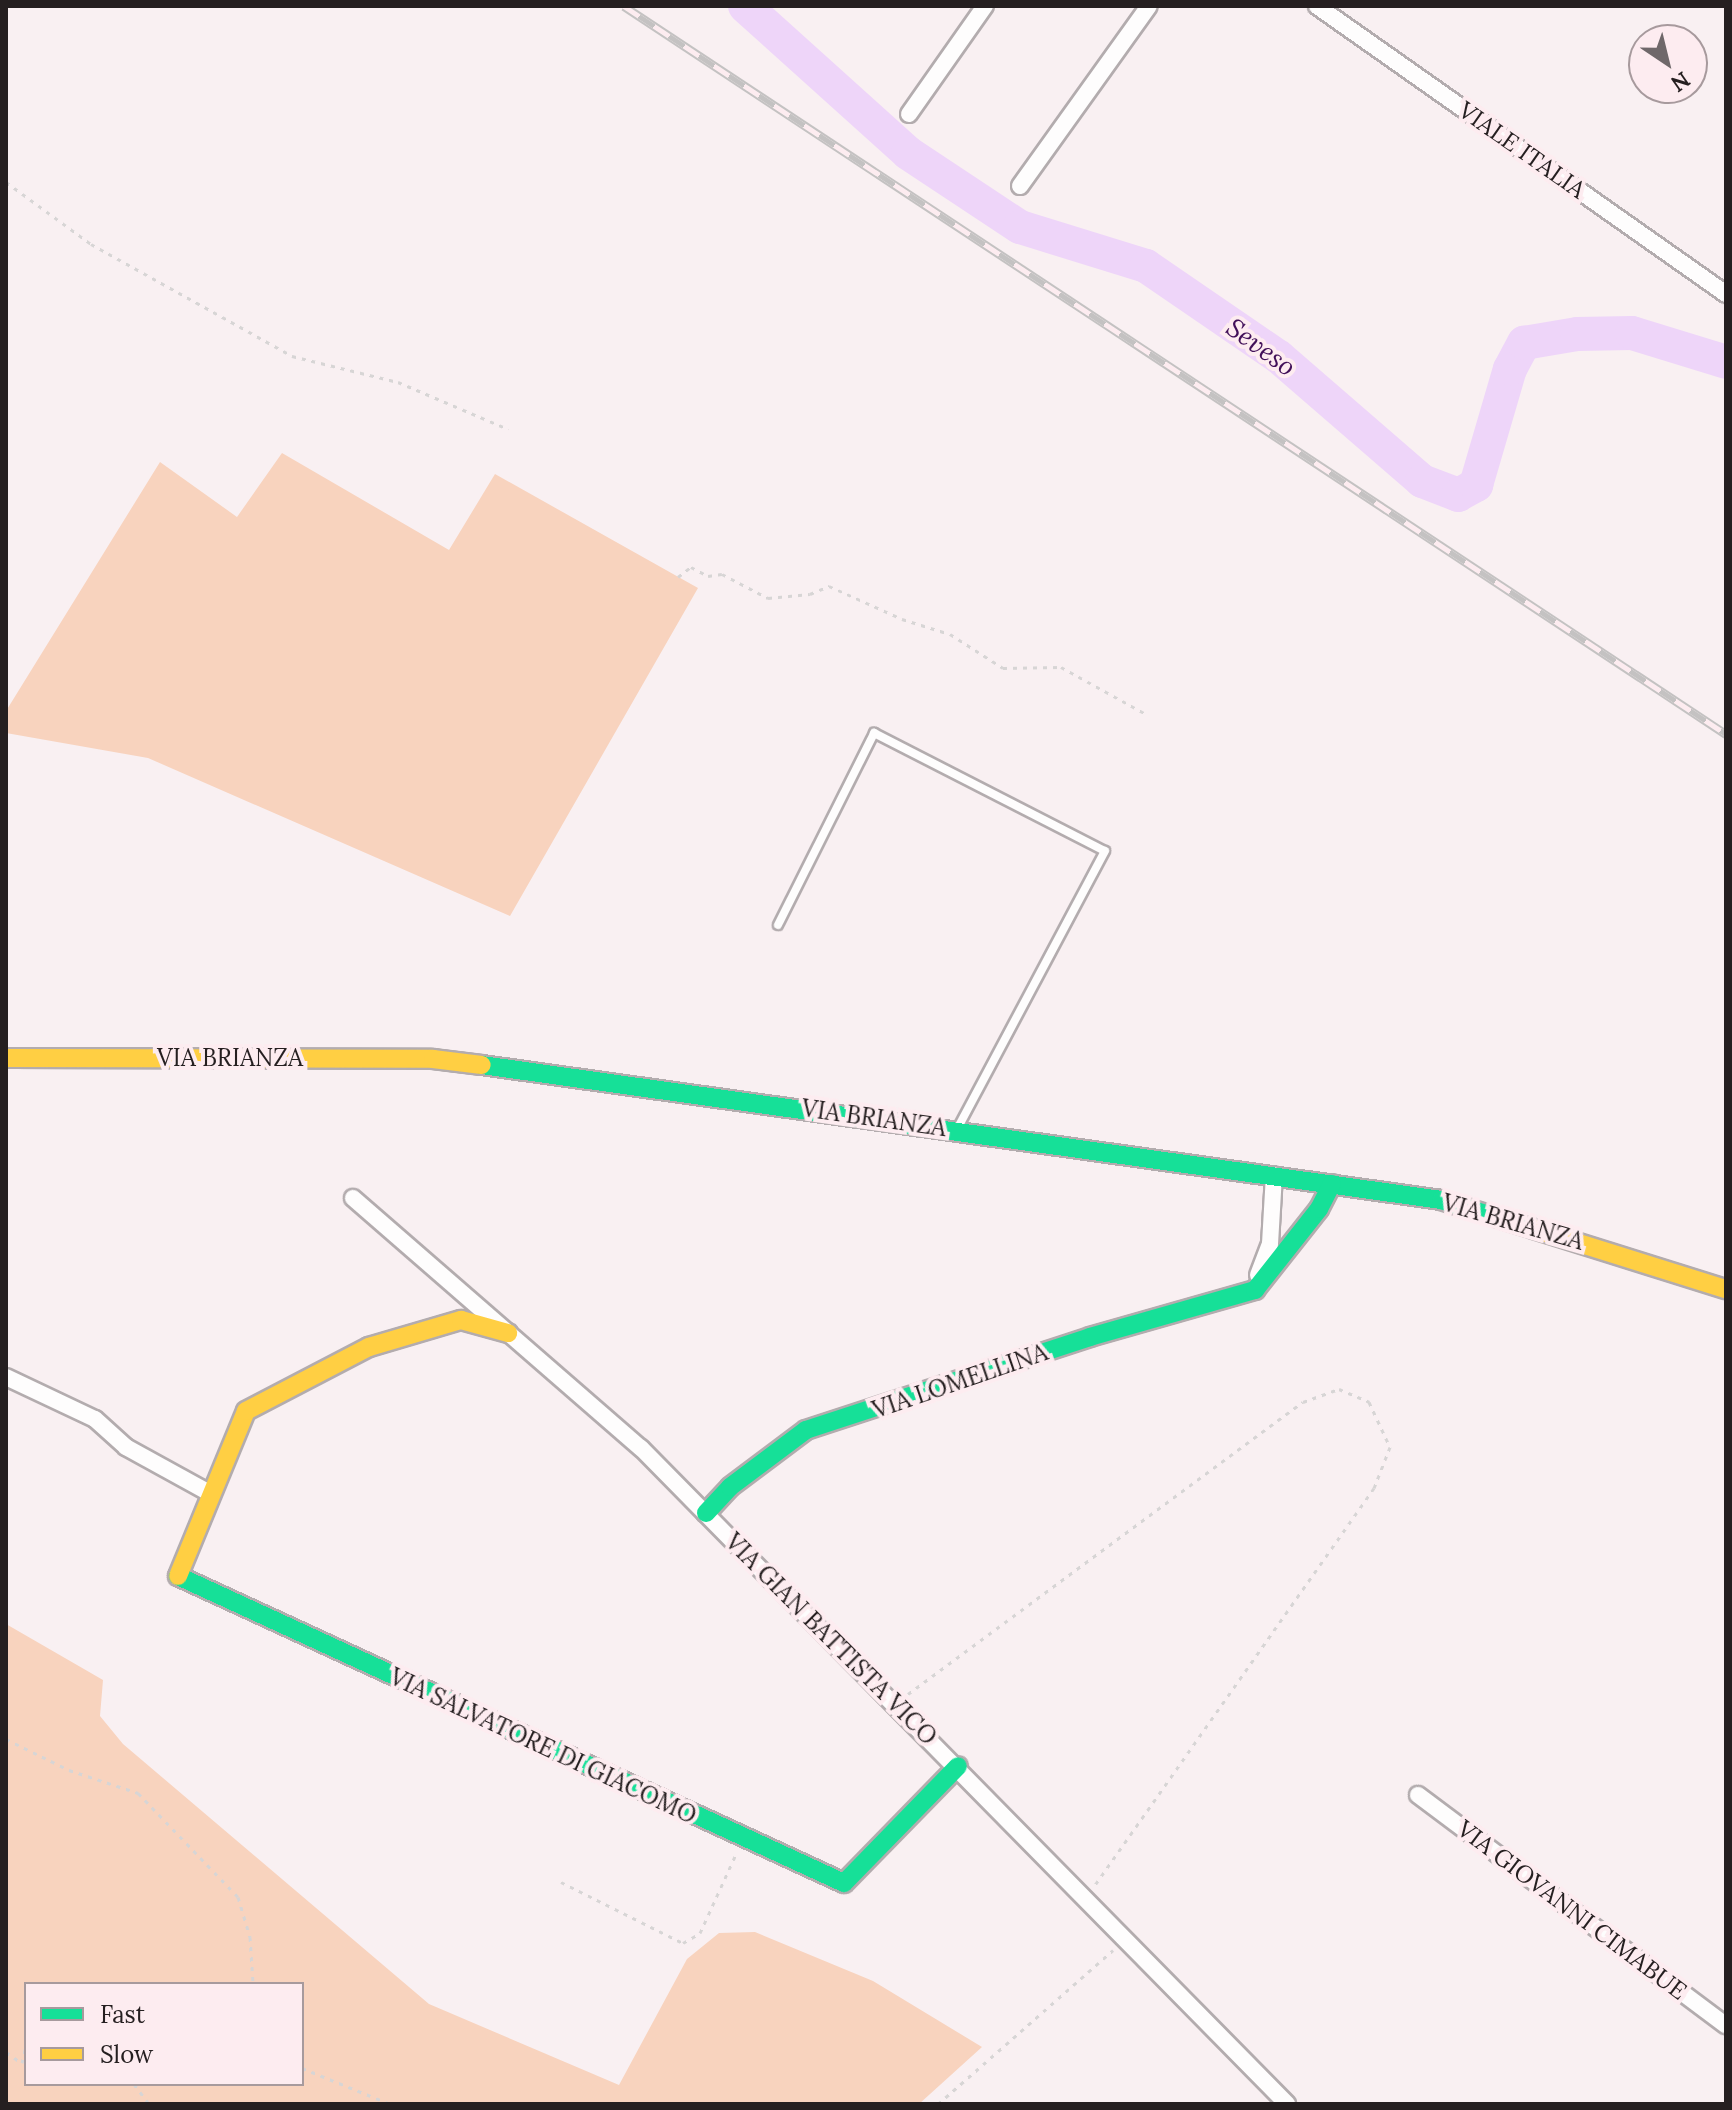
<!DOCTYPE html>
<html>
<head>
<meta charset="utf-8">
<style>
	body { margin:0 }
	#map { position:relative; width:1732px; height:2110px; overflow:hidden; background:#f9f0f2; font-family:Lora,serif }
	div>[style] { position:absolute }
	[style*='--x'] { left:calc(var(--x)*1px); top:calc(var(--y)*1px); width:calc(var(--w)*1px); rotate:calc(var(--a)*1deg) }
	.green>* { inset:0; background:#f8d3be }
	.river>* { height:34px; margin:-17px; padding:0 17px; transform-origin:17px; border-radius:17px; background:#eed5f9 }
	.path>* { height:3px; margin-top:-1.5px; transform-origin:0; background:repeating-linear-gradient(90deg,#d7d5d5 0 4px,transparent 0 10px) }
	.roads { filter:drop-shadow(2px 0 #b3acae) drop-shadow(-2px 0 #b3acae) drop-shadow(0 2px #b3acae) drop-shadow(0 -2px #b3acae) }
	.lane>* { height:8px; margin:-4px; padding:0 4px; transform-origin:4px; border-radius:4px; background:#fefdfd }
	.street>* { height:16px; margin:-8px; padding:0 8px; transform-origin:8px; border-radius:8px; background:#fefdfd }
	.fast>* { height:18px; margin:-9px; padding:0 9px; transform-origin:9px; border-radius:9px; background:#16e098 }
	.slow>* { height:18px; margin:-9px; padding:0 9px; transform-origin:9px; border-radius:9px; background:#ffcf43 }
	.rail>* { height:9px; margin-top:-4.5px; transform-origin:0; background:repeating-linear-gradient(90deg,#fdecf0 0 18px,#c4c2c2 0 36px); box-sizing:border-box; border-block:2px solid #c4c2c2 }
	span { translate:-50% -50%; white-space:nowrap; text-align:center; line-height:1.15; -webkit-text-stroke:8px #fdecf0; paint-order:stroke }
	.street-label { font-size:24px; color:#251f20 }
	.water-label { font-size:26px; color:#421059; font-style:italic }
	.frame { position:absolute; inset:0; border:8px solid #251f20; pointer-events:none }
	.legend { position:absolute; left:24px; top:1982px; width:280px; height:104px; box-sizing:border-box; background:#fdecf0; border:2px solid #a79a9d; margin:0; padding:10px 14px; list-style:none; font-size:24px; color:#251f20 }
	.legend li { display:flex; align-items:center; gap:16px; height:40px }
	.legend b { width:40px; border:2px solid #a79a9d }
	.north { position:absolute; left:1628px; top:24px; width:80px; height:80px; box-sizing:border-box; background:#fdecf0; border:2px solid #a79a9d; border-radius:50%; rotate:145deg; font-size:22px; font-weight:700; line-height:32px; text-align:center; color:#251f20 }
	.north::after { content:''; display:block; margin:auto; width:28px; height:36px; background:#6f686a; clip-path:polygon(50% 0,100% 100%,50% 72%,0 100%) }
</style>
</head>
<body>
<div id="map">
	<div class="green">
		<div style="clip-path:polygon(282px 453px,449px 550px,495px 474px,698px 588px,510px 916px,148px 758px,6px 733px,6px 711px,160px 462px,237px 517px)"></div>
		<div style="clip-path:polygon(evenodd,6px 1624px,103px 1680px,100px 1716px,123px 1744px,429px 2004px,619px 2085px,687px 1959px,719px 1933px,755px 1932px,873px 1981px,982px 2047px,919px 2104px,6px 2104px,6px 1624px,26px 1984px,302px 1984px,302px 2084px,26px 2084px,26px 1984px)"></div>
	</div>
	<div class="river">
		<div style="--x:745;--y:6;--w:219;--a:42"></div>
		<div style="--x:908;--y:153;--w:134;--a:33.5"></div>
		<div style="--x:1020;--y:227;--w:132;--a:17.2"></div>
		<div style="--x:1146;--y:266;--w:161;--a:34.4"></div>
		<div style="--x:1279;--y:357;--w:189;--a:40.9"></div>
		<div style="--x:1422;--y:481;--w:39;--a:21"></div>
		<div style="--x:1458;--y:495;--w:21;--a:-29"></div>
		<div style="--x:1476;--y:485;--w:121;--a:-73.7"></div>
		<div style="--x:1510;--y:369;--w:30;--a:-62"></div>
		<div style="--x:1524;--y:343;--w:54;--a:-9.6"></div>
		<div style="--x:1577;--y:334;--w:55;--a:-1"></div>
		<div style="--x:1632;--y:333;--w:98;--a:17.1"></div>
	</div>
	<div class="path">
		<div style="--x:6;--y:182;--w:105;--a:36.1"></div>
		<div style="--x:91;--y:244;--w:230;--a:29.1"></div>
		<div style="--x:292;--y:356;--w:109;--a:13.8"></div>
		<div style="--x:398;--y:382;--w:120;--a:23.1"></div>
		<div style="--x:678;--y:577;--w:16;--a:-38"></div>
		<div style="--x:691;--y:567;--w:19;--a:28"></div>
		<div style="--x:708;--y:576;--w:14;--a:-8"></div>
		<div style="--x:722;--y:574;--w:52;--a:27.6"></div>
		<div style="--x:768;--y:598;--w:42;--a:-5.4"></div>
		<div style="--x:810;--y:594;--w:21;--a:-23"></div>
		<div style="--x:829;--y:586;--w:80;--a:24.3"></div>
		<div style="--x:902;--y:619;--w:50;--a:17.4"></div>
		<div style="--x:950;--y:634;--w:63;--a:32.7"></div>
		<div style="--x:1003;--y:668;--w:58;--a:-1"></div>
		<div style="--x:1061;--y:667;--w:95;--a:29"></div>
		<div style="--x:908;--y:1694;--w:491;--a:-36.5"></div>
		<div style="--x:1303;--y:1402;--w:38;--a:-20"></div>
		<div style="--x:1339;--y:1389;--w:33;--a:23"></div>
		<div style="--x:1369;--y:1402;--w:50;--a:65"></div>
		<div style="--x:1390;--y:1447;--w:44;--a:111.3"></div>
		<div style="--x:1374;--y:1488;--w:487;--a:125.1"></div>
		<div style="--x:6;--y:1739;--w:70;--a:26.2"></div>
		<div style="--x:69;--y:1770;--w:73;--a:18.4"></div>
		<div style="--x:138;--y:1793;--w:144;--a:46.1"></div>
		<div style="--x:238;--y:1897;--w:42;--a:73.3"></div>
		<div style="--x:250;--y:1937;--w:47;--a:86.3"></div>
		<div style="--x:561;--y:1882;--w:136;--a:26.6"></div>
		<div style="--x:683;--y:1943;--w:20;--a:-30"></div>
		<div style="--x:700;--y:1933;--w:87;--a:-65.5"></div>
		<div style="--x:6;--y:2052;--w:19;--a:35"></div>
		<div style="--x:22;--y:2063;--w:17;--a:-77"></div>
		<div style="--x:302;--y:2068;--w:95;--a:22.2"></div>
		<div style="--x:134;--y:2084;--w:25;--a:53"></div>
		<div style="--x:938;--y:2104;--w:233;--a:-41.3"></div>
	</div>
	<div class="roads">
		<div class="lane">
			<div style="--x:778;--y:925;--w:215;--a:-63.4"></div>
			<div style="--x:874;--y:733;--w:259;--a:27.1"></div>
			<div style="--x:1105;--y:851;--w:311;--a:118"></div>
		</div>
		<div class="street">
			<div style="--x:1317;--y:6;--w:500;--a:35.15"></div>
			<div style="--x:909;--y:114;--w:132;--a:-54.9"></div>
			<div style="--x:1020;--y:186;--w:221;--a:-54.4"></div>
			<div style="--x:353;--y:1198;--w:381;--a:41"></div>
			<div style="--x:641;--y:1448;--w:921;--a:45.44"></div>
			<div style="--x:1258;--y:1275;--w:33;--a:-69"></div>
			<div style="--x:1270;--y:1244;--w:69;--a:-86.7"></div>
			<div style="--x:6;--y:1377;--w:98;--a:25.3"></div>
			<div style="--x:95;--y:1419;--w:42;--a:42.1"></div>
			<div style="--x:126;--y:1447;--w:94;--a:28.8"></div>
			<div style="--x:1418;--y:1795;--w:384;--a:36.8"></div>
		</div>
		<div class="fast">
			<div style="--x:482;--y:1065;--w:968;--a:8.01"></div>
			<div style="--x:1441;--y:1200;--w:97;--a:17.3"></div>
			<div style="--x:706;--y:1513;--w:35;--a:-47"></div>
			<div style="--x:730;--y:1487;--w:95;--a:-36.9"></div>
			<div style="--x:806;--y:1430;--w:299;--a:-18.1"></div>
			<div style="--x:1090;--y:1337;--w:172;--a:-15.9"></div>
			<div style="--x:1255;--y:1290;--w:103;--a:-51.7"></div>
			<div style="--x:1319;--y:1209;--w:28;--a:-63"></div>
			<div style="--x:178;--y:1576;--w:733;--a:24.75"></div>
			<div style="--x:844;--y:1883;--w:163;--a:-45.7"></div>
		</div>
		<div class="slow">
			<div style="--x:6;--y:1058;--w:427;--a:0.1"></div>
			<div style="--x:433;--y:1059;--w:49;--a:7"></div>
			<div style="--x:1534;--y:1229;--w:201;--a:17.4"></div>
			<div style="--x:178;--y:1576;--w:178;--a:-67.6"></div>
			<div style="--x:246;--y:1411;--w:139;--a:-27.5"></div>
			<div style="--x:369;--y:1347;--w:96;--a:-16.4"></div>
			<div style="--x:461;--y:1320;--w:49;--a:15.5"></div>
		</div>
	</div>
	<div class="rail">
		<div style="--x:624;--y:6;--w:1321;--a:33.45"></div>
	</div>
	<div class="street-label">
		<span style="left:1522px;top:150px;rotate:35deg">VIALE ITALIA</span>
		<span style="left:230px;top:1058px">VIA BRIANZA</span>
		<span style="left:874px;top:1118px;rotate:8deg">VIA BRIANZA</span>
		<span style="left:1513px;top:1222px;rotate:16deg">VIA BRIANZA</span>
		<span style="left:960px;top:1381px;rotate:-19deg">VIA LOMELLINA</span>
		<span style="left:831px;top:1639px;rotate:45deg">VIA GIAN BATTISTA VICO</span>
		<span style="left:543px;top:1746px;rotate:25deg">VIA SALVATORE DI GIACOMO</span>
		<span style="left:1572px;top:1910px;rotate:37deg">VIA GIOVANNI CIMABUE</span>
	</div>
	<div class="water-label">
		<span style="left:1261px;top:347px;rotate:36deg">Seveso</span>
	</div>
	<div class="frame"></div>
	<ul class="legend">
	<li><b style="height:10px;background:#16e098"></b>Fast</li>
	<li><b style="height:10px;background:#ffcf43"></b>Slow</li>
	</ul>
	<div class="north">N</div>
</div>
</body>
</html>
